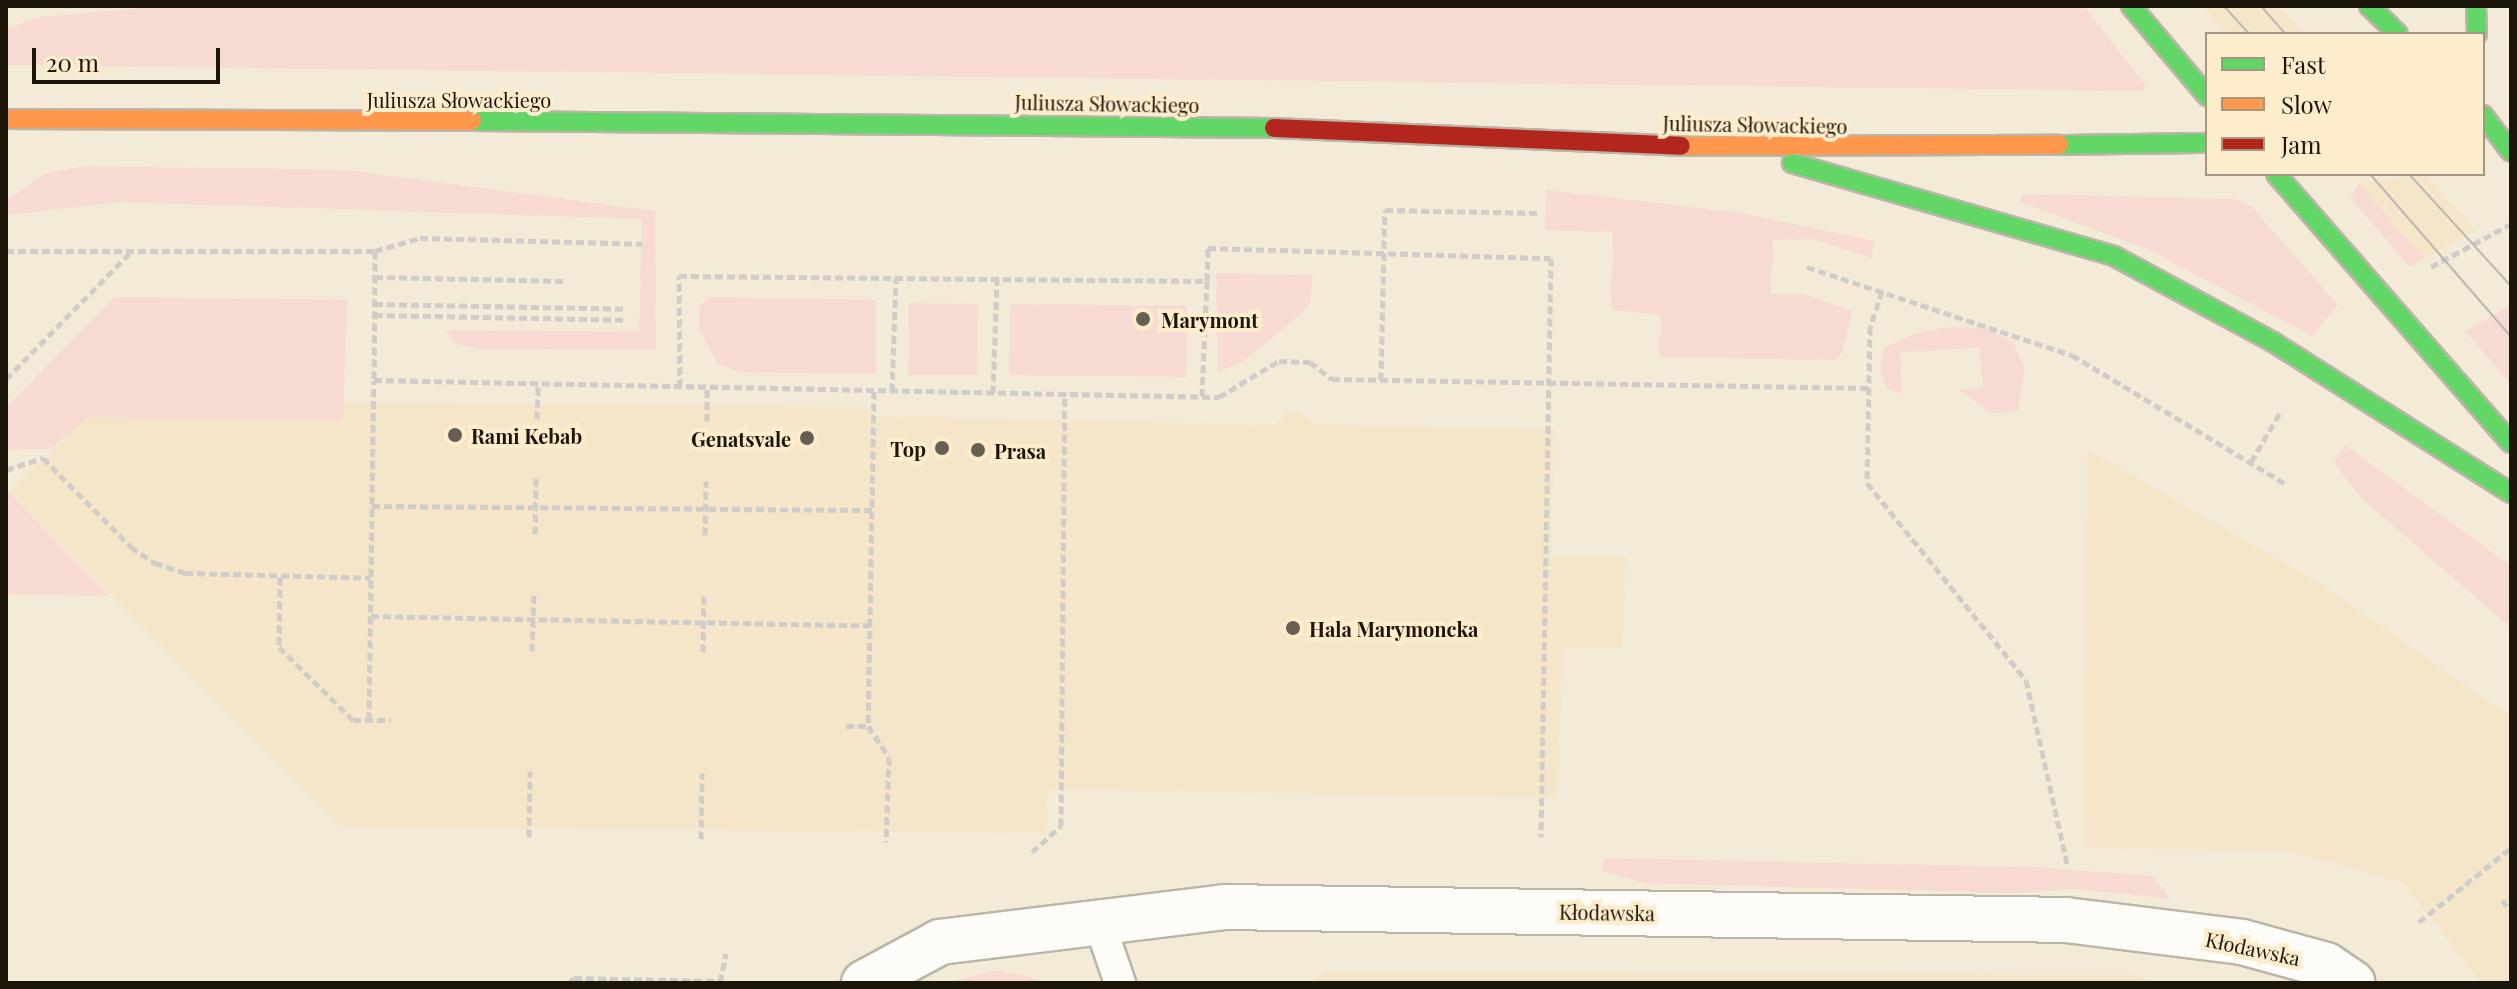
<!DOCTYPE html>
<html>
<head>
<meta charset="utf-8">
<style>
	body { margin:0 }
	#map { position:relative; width:2517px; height:989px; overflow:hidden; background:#f3ead8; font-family:"Playfair Display",serif }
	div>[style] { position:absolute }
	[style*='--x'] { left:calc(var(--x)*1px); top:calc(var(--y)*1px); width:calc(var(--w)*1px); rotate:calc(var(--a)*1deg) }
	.built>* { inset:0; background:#f6e6c9 }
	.green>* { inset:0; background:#f7dbd3 }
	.path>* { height:5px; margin-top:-2.5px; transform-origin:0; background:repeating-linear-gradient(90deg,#d0cdc8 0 8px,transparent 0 12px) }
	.roads { filter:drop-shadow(2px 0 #bbb5a7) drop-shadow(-2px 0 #bbb5a7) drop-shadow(0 2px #bbb5a7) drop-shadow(0 -2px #bbb5a7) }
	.lane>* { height:30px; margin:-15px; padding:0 15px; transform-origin:15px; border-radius:15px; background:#fdfcf9 }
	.street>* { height:44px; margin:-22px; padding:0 22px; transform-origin:22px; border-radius:22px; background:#fdfcf9 }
	.fast>* { height:18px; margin:-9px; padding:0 9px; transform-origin:9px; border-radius:9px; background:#63d668 }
	.slow>* { height:18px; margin:-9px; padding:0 9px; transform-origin:9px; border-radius:9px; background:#ff974d }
	.jam>* { height:18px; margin:-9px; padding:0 9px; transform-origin:9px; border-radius:9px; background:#b3261e }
	.tram>* { height:2px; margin:-1px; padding:0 1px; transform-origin:1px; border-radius:1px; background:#bab8b3 }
	.dots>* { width:22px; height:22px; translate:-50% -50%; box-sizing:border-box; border:4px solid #feedcd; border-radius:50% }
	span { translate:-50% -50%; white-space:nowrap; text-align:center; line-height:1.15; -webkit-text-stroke:8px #feedcd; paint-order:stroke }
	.street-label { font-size:20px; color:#1c160a }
	.poi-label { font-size:20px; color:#1c160a; font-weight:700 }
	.left { translate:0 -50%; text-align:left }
	.right { translate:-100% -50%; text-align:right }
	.frame { position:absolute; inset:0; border:8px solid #1c160a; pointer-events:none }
	.legend { position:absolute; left:2205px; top:32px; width:280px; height:144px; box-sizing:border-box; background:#feedcd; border:2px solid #a4977f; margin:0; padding:10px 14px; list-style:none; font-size:24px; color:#1c160a }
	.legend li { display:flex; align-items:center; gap:16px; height:40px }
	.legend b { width:40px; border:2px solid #a4977f }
	.scale { position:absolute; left:32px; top:48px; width:188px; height:36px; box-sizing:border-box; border:4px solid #1c160a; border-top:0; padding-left:10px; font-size:24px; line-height:28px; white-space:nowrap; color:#1c160a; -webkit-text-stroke:6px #feedcd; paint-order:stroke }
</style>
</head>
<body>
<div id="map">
	<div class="built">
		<div style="clip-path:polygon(2203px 6px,2279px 6px,2305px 34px,2227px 34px)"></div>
		<div style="clip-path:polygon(2425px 174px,2476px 230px,2424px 259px,2359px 183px)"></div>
		<div style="clip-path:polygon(344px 402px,868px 407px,869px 416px,1276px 425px,1285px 413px,1299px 411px,1315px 425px,1554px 429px,1551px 555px,1626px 557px,1623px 649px,1563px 649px,1557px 798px,1048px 789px,1046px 833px,341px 827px,8px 492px,88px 417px,343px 421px)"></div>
		<div style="clip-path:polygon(2087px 449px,2321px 584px,2511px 717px,2511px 983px,2482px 983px,2402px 882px,2286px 851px,2083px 848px)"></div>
		<div style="clip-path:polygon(1329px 971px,2131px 975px,2165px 983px,1307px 983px)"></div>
	</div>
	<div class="green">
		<div style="clip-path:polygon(168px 6px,2084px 6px,2146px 86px,2144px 91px,6px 65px,6px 29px,39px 17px)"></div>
		<div style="clip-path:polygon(84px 166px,345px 170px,655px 211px,656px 350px,479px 349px,456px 344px,446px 330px,639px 332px,642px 219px,121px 202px,6px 215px,6px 201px,44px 174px)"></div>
		<div style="clip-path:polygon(2359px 183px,2424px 259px,2410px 267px,2350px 198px)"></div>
		<div style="clip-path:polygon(1546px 190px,1742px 213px,1874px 241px,1871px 258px,1813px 239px,1773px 240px,1771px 294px,1804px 294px,1852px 311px,1842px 353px,1836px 360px,1659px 357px,1661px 315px,1611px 310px,1613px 232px,1545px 230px)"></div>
		<div style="clip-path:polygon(2022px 194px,2236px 199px,2252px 207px,2338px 305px,2312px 336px,2147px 249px,2020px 202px)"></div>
		<div style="clip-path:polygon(1216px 273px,1313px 275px,1310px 303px,1301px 314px,1244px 361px,1218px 372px)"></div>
		<div style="clip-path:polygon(115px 297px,347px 300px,343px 421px,89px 417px,51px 449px,6px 450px,6px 407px)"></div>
		<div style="clip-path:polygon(708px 297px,876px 300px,876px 374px,739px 372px,718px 364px,699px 329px,699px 307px)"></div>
		<div style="clip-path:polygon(909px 303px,978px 304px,977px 375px,908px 375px)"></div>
		<div style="clip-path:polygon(1010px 304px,1187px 306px,1186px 377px,1009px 375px)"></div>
		<div style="clip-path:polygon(2511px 305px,2511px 384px,2465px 331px)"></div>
		<div style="clip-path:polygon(1949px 327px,1986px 328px,2013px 342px,2025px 368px,2018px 411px,1991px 413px,1959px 390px,1983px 388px,1979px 347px,1900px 353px,1902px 394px,1887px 389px,1880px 370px,1884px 348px,1916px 333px)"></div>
		<div style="clip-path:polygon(2345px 445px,2511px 566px,2511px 628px,2361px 498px,2334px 463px)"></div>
		<div style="clip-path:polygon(8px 492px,109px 596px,6px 594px)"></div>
		<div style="clip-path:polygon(1604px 858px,2033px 867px,2153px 876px,2170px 899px,2076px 889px,2010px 893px,1644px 883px,1601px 871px)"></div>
		<div style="clip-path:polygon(995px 971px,1024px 975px,1048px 983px,944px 983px)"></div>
	</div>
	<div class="path">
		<div style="--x:6;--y:251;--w:369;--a:0"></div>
		<div style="--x:375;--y:251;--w:47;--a:-16.1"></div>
		<div style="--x:420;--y:238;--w:222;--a:1.5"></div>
		<div style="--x:375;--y:251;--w:129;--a:90.4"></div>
		<div style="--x:374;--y:380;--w:845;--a:1.15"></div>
		<div style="--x:1219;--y:397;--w:70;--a:-31"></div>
		<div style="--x:1279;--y:361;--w:31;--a:2"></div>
		<div style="--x:1310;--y:362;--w:28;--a:38"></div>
		<div style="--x:1332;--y:379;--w:537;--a:0.96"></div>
		<div style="--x:1807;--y:267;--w:279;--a:18.4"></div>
		<div style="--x:2072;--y:355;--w:248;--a:31.1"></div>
		<div style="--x:2431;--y:267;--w:91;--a:-28.3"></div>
		<div style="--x:375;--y:277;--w:191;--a:1.2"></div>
		<div style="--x:1207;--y:281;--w:33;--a:-88"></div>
		<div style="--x:1208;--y:248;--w:343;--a:1.7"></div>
		<div style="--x:1551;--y:258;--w:579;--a:90.99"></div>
		<div style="--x:1882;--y:291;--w:38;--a:108"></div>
		<div style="--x:1870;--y:327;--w:156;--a:91.1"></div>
		<div style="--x:1867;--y:483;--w:253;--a:51.1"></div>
		<div style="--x:2026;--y:680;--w:188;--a:77.4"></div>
		<div style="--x:375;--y:304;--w:250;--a:1.1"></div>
		<div style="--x:375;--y:315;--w:250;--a:1.1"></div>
		<div style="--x:6;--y:379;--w:180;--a:-45.5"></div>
		<div style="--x:1381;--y:380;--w:170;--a:-88.7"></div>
		<div style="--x:1385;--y:210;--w:152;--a:1.1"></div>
		<div style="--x:680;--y:387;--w:111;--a:-90.5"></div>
		<div style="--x:679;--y:276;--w:528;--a:0.54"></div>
		<div style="--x:1207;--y:281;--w:115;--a:92.5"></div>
		<div style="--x:874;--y:391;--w:335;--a:91"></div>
		<div style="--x:868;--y:726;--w:37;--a:56"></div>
		<div style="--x:889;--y:757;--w:85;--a:92"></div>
		<div style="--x:892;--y:391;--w:113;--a:-88"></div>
		<div style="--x:993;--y:393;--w:114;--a:-88"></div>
		<div style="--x:537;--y:419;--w:35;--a:-88"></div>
		<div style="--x:707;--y:421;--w:34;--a:-90"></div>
		<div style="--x:2251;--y:462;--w:59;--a:-59.5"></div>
		<div style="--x:6;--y:470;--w:39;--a:-18"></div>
		<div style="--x:43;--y:458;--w:125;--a:45.3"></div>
		<div style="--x:131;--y:547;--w:29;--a:34"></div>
		<div style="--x:155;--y:563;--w:32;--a:18"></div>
		<div style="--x:185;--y:573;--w:186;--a:1.5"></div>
		<div style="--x:372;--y:506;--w:500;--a:0.46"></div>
		<div style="--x:535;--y:534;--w:56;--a:-89"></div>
		<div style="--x:705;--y:535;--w:54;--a:-88.9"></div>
		<div style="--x:280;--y:577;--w:70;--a:90.8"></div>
		<div style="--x:279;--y:647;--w:104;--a:44.6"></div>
		<div style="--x:353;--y:720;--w:38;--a:0"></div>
		<div style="--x:371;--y:616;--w:499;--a:1.1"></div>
		<div style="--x:532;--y:651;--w:58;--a:-88"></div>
		<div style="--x:703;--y:652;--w:57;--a:-89"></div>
		<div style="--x:369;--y:720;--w:339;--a:-89.2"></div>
		<div style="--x:846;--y:726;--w:22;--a:0"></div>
		<div style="--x:529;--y:837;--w:66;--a:-89.1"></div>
		<div style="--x:701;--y:839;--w:66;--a:-89.1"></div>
		<div style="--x:1032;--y:852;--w:39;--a:-42"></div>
		<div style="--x:1061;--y:826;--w:433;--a:-89.5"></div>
		<div style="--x:2502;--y:900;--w:14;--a:51"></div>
		<div style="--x:2419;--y:922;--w:118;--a:-38.8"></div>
		<div style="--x:720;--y:982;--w:29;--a:-78"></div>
		<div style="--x:569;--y:983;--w:7;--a:-45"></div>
		<div style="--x:574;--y:978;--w:146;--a:1.2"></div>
	</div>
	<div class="roads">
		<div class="lane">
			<div style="--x:1098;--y:919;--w:68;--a:71"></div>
		</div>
		<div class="street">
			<div style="--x:864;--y:983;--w:86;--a:-28.3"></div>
			<div style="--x:940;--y:942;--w:286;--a:-7"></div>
			<div style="--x:1224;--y:907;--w:842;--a:0.88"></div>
			<div style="--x:2066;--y:920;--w:177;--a:7.1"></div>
			<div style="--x:2242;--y:942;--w:87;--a:15.3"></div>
			<div style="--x:2326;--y:965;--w:32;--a:34"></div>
		</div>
		<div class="fast">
			<div style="--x:2131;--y:6;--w:118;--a:49.8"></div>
			<div style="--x:2369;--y:6;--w:40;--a:44"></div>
			<div style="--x:2476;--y:6;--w:28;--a:88"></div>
			<div style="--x:2483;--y:115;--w:46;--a:52.9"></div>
			<div style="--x:472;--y:121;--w:802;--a:0.5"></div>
			<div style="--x:2059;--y:145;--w:148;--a:-0.8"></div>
			<div style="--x:1792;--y:163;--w:335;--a:16.1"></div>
			<div style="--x:2114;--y:256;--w:181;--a:28.4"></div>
			<div style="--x:2273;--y:342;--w:282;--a:32.4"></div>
			<div style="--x:2276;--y:174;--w:357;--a:48.9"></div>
		</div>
		<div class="slow">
			<div style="--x:6;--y:119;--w:466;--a:0.2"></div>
			<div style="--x:1681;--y:146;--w:378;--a:-0.2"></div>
		</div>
		<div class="jam">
			<div style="--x:1274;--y:128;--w:407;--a:2.5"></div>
		</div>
	</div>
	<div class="tram">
		<div style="--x:2224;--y:6;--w:38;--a:48"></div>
		<div style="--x:2261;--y:6;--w:37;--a:49"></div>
		<div style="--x:2370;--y:174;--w:216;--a:49.1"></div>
		<div style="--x:2409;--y:174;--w:151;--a:47.7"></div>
	</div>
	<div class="dots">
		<div style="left:1143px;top:319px;background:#676052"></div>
		<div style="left:455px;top:435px;background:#676052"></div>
		<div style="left:807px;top:438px;background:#676052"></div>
		<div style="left:942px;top:448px;background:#676052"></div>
		<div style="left:978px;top:450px;background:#676052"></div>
		<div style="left:1293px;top:628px;background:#676052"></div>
	</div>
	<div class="street-label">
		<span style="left:459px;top:99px">Juliusza Słowackiego</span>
		<span style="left:1107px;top:103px;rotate:1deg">Juliusza Słowackiego</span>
		<span style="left:1755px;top:124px;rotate:1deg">Juliusza Słowackiego</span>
		<span style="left:1607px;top:912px;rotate:1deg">Kłodawska</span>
		<span style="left:2253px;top:948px;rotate:12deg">Kłodawska</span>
	</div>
	<div class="poi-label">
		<span class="left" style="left:1161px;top:319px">Marymont</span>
		<span class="left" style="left:471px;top:435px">Rami Kebab</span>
		<span class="right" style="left:791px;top:438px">Genatsvale</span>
		<span class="right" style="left:926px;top:448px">Top</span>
		<span class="left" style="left:994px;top:450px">Prasa</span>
		<span class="left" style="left:1309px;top:628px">Hala Marymoncka</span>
	</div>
	<div class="frame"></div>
	<ul class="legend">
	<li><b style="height:10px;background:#63d668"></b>Fast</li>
	<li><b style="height:10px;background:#ff974d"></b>Slow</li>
	<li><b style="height:10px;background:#b3261e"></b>Jam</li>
	</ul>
	<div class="scale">20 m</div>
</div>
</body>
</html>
